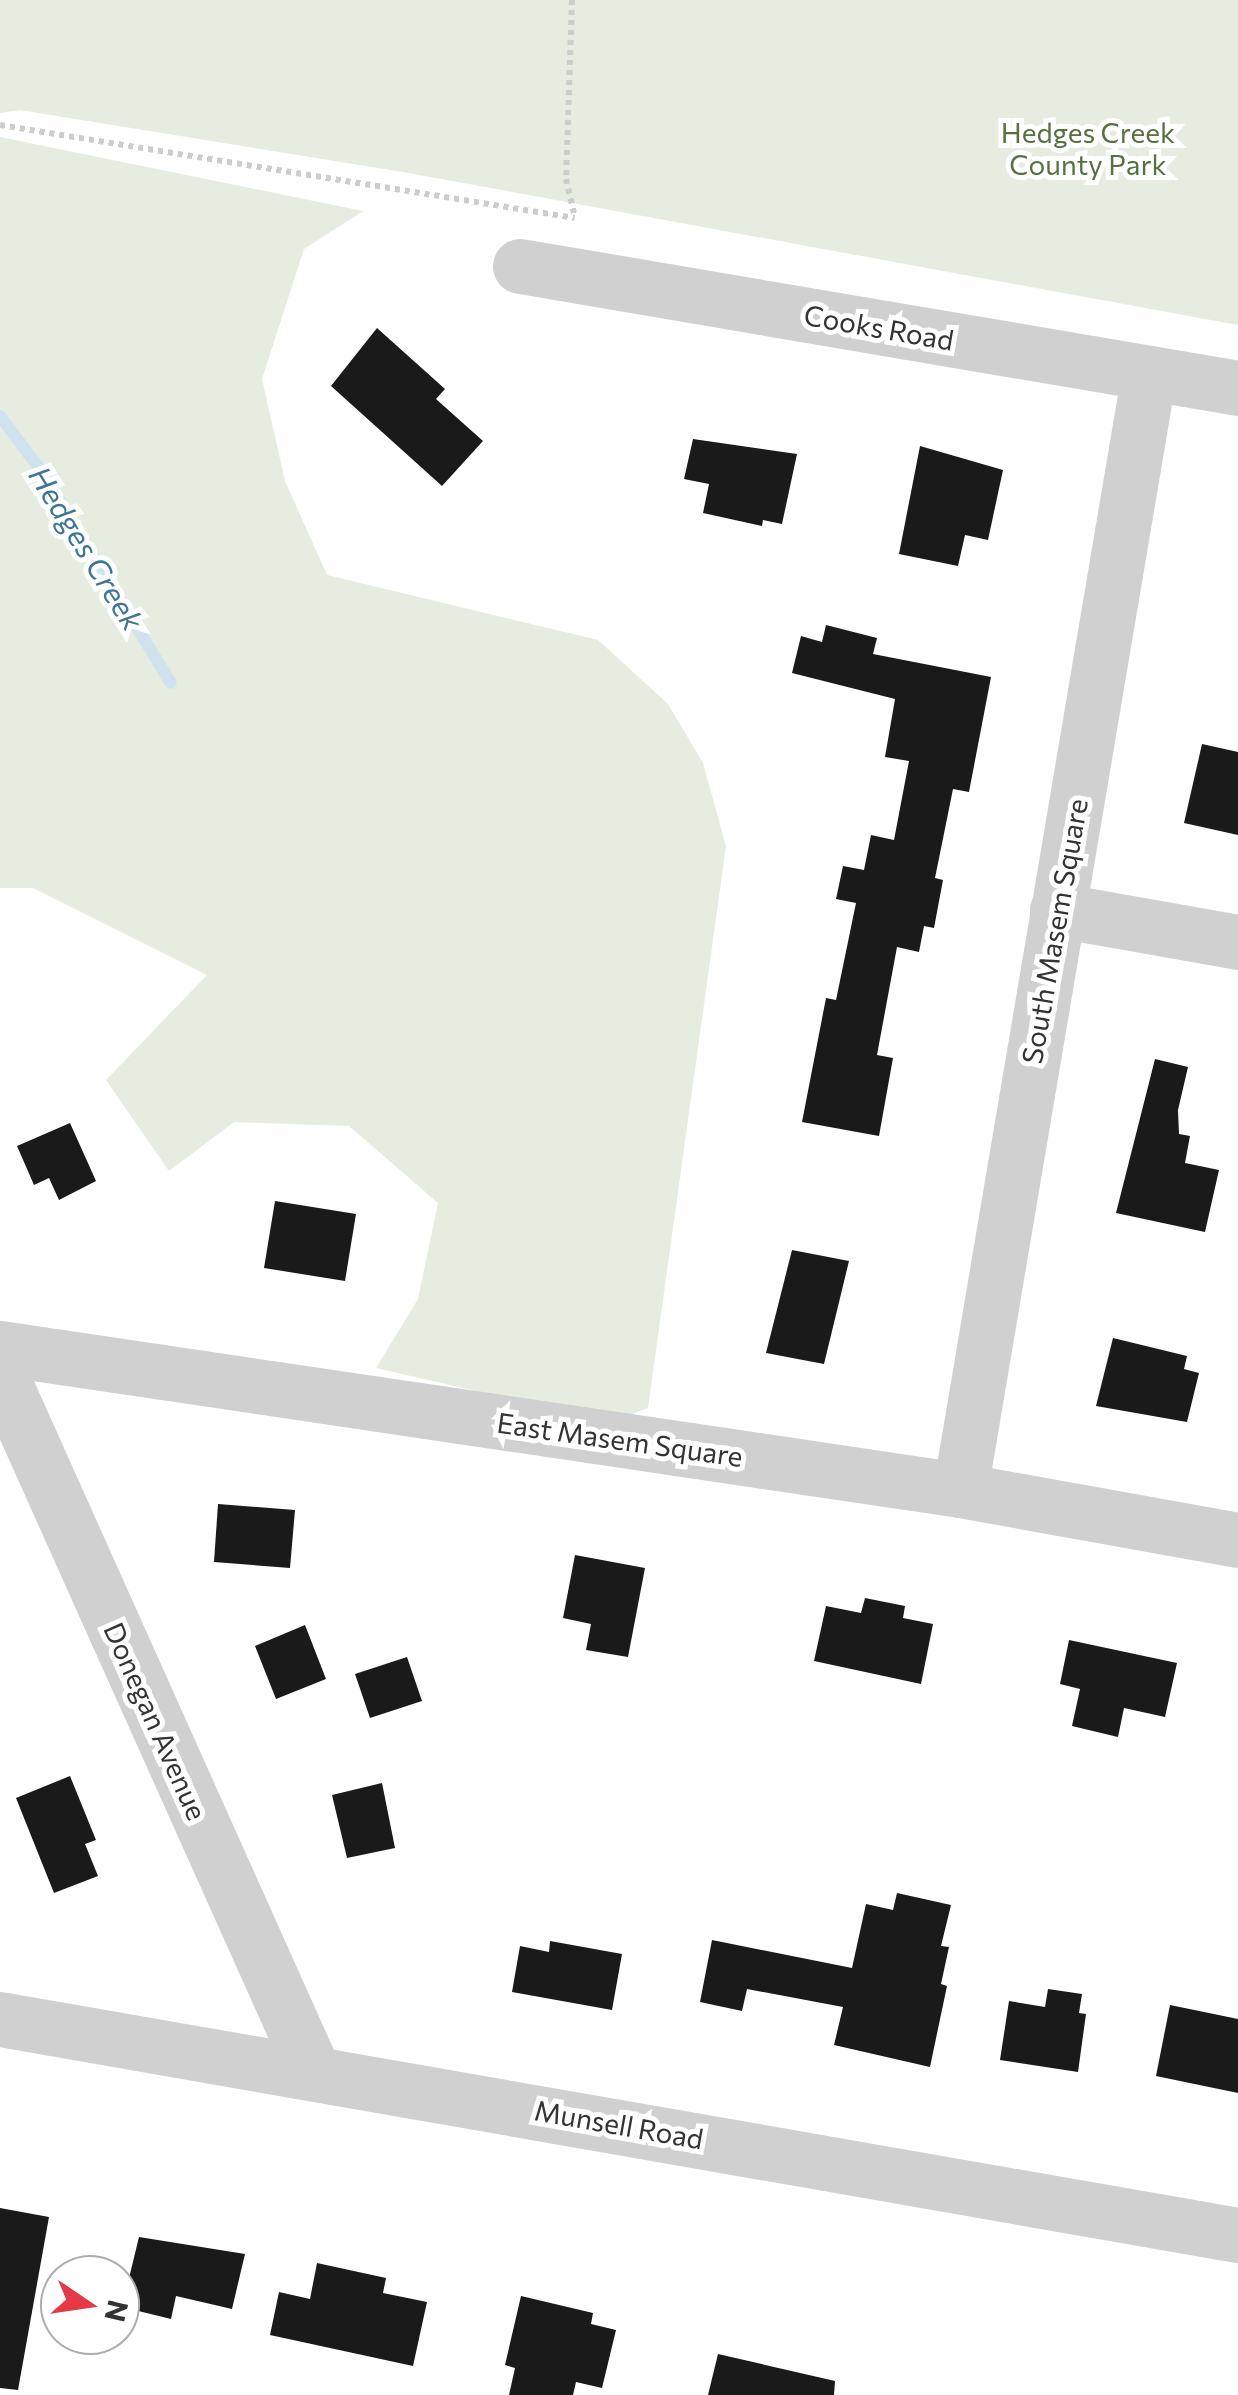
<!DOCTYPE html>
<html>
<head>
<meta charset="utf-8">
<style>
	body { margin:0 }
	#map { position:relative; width:1238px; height:2395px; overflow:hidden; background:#fff; font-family:Commissioner,sans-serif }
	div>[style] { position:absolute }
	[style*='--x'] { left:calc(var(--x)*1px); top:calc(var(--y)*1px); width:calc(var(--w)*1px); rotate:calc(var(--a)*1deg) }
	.green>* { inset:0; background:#e6ecdf }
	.stream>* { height:12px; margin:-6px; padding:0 6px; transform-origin:6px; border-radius:6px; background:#cfe2ee }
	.building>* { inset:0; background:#1a1a1a }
	.path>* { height:6px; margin-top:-3px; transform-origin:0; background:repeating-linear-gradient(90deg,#cdcdcd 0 5px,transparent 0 10px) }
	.minor>* { height:55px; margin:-27.5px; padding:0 27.5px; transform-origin:27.5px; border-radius:27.5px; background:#d0d0d0 }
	span { translate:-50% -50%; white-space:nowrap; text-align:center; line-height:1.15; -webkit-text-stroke:10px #fff; paint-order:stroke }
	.park-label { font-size:28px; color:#56703f }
	.street-label { font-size:28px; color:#333 }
	.water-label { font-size:30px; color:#3f7597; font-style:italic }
	.north { position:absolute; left:40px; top:2255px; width:100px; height:100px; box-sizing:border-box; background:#fff; border:2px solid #adadad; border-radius:50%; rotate:103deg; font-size:28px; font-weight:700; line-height:40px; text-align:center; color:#333 }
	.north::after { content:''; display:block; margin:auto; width:35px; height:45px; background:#e63946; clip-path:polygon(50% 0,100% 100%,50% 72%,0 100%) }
</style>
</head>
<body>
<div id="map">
	<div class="green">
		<div style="clip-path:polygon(0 0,1238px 0,1238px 325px,403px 172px,20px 110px,0 113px)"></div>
		<div style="clip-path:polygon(0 137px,363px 211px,304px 249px,262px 379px,285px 481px,327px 575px,598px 640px,668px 704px,703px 763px,726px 846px,648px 1408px,611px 1422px,376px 1368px,418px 1299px,438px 1203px,349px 1126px,234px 1122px,169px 1171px,106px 1080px,207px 975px,33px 888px,0 888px)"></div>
	</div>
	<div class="stream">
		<div style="--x:0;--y:416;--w:75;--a:53.1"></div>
		<div style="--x:45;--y:476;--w:242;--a:58.7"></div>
	</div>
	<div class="building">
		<div style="clip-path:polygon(377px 328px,445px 389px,436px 399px,483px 441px,442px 486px,331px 386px)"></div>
		<div style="clip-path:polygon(693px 439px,797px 454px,782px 524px,763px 520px,762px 526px,703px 513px,709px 484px,684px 479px)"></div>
		<div style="clip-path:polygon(920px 446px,1003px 470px,988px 540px,965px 535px,958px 566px,899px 554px)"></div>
		<div style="clip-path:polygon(826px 625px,877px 638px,873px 654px,991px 677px,969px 792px,953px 789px,935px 878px,943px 880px,934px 928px,924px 926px,919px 952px,897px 947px,877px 1055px,893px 1058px,879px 1136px,802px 1122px,826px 998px,836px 1000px,856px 903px,836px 899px,843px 866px,864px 870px,871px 835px,894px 840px,909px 761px,885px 757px,895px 699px,792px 673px,801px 636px,822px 642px)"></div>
		<div style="clip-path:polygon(1202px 744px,1238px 752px,1238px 835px,1184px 823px)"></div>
		<div style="clip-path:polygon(1155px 1059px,1188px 1067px,1178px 1110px,1179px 1134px,1190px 1136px,1185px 1163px,1219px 1170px,1205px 1232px,1116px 1213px)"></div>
		<div style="clip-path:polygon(70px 1123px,96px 1181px,59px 1200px,49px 1178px,34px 1185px,17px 1146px)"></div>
		<div style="clip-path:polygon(275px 1201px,356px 1214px,345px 1281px,264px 1268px)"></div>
		<div style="clip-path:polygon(792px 1250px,849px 1261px,824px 1364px,766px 1353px)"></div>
		<div style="clip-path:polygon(1113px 1338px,1187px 1356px,1184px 1369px,1199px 1373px,1187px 1422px,1096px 1406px)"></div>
		<div style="clip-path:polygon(218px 1504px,295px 1510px,290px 1568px,214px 1562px)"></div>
		<div style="clip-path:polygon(575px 1555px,645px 1568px,628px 1657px,586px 1650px,591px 1624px,563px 1618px)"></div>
		<div style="clip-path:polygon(865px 1598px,905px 1606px,903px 1618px,933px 1624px,921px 1684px,814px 1661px,826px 1606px,861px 1613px)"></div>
		<div style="clip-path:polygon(305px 1625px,326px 1679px,276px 1699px,255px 1646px)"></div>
		<div style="clip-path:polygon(1069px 1640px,1177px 1663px,1165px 1717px,1124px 1708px,1118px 1737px,1072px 1726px,1080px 1689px,1060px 1684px)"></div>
		<div style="clip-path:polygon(407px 1657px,422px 1701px,370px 1718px,355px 1674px)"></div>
		<div style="clip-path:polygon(70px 1776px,96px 1840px,85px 1844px,98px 1876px,54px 1893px,16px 1798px)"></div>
		<div style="clip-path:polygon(382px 1783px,395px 1848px,347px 1858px,332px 1795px)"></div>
		<div style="clip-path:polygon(897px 1893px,951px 1905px,941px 1946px,949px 1947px,941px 1984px,947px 1986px,930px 2067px,834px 2045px,843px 2007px,747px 1989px,742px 2011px,700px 2002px,712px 1940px,852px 1968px,866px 1904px,893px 1910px)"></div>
		<div style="clip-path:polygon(550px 1941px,622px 1954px,612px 2010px,512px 1992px,520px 1946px,549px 1952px)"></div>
		<div style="clip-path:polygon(1048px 1989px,1082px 1994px,1079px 2013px,1086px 2014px,1078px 2072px,1000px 2060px,1009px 2001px,1045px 2007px)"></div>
		<div style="clip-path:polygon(1170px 2005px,1238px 2019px,1238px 2093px,1156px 2076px)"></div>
		<div style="clip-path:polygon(0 2208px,49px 2217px,18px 2390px,0 2388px)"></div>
		<div style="clip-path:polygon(139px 2237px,245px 2254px,232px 2309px,176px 2296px,171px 2319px,122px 2307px)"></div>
		<div style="clip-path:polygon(317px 2263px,386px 2278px,383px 2293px,427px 2302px,413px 2366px,270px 2335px,279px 2292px,310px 2299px)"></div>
		<div style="clip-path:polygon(521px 2296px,593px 2313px,591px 2324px,616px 2330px,602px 2388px,576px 2382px,573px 2395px,509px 2395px,515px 2368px,505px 2365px)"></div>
		<div style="clip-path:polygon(718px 2354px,835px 2381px,834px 2395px,708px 2395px)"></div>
	</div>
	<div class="path">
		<div style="--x:572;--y:0;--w:179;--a:91.9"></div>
		<div style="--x:566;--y:179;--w:40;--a:77"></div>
		<div style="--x:0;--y:125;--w:582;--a:9.19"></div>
	</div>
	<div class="minor">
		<div style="--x:520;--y:266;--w:728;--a:9.64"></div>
		<div style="--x:1057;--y:910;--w:184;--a:10"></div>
		<div style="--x:0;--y:1348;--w:970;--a:8.41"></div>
		<div style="--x:960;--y:1490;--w:282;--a:10.2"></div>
		<div style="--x:0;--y:1373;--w:763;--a:65.85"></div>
		<div style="--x:960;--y:1490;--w:1133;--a:-80.4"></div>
		<div style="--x:0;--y:2019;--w:1257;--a:9.9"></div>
	</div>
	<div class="park-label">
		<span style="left:1088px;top:148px">Hedges Creek<br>County Park</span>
	</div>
	<div class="street-label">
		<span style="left:879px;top:327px;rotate:10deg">Cooks Road</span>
		<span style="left:1054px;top:931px;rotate:-80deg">South Masem Square</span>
		<span style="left:620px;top:1439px;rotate:8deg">East Masem Square</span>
		<span style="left:156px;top:1721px;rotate:66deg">Donegan Avenue</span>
		<span style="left:619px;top:2124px;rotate:10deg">Munsell Road</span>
	</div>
	<div class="water-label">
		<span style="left:87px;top:548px;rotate:58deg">Hedges Creek</span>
	</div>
	<div class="north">N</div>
</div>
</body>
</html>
